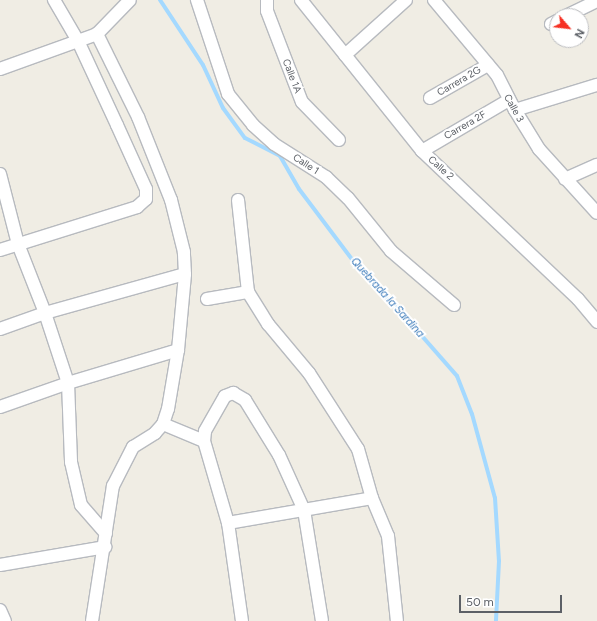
<!DOCTYPE html>
<html>
<head>
<meta charset="utf-8">
<style>
	body { margin:0 }
	#map { position:relative; width:597px; height:621px; overflow:hidden; background:#f0ede4; font-family:Figtree,sans-serif }
	div>[style] { position:absolute }
	[style*='--x'] { left:calc(var(--x)*1px); top:calc(var(--y)*1px); width:calc(var(--w)*1px); rotate:calc(var(--a)*1deg) }
	.stream>* { height:4px; margin:-2px; padding:0 2px; transform-origin:2px; border-radius:2px; background:#a4d9ff }
	.roads { filter:drop-shadow(1px 0 #b7babf) drop-shadow(-1px 0 #b7babf) drop-shadow(0 1px #b7babf) drop-shadow(0 -1px #b7babf) }
	.street>* { height:12px; margin:-6px; padding:0 6px; transform-origin:6px; border-radius:6px; background:#fff }
	span { translate:-50% -50%; white-space:nowrap; text-align:center; line-height:1.15; -webkit-text-stroke:4px #fff; paint-order:stroke }
	.street-label { font-size:10px; color:#5c6066 }
	.water-label { font-size:11px; color:#3979b9; font-style:italic }
	.north { position:absolute; left:549px; top:8px; width:40px; height:40px; box-sizing:border-box; background:#fff; border:1px solid #bebfc2; border-radius:50%; rotate:118deg; font-size:11px; font-weight:700; line-height:16px; text-align:center; color:#5c6066 }
	.north::after { content:''; display:block; margin:auto; width:14px; height:18px; background:#f63124; clip-path:polygon(50% 0,100% 100%,50% 72%,0 100%) }
	.scale { position:absolute; left:459px; top:595px; width:103px; height:18px; box-sizing:border-box; border:2px solid #5c6066; border-top:0; padding-left:5px; font-size:12px; line-height:14px; white-space:nowrap; color:#5c6066; -webkit-text-stroke:3px #fff; paint-order:stroke }
</style>
</head>
<body>
<div id="map">
	<div class="stream">
		<div style="--x:160;--y:0;--w:78;--a:56.5"></div>
		<div style="--x:203;--y:65;--w:47;--a:65.1"></div>
		<div style="--x:223;--y:108;--w:37;--a:54"></div>
		<div style="--x:245;--y:138;--w:39;--a:27"></div>
		<div style="--x:280;--y:156;--w:38;--a:60"></div>
		<div style="--x:299;--y:189;--w:106;--a:53"></div>
		<div style="--x:363;--y:274;--w:63;--a:45.6"></div>
		<div style="--x:407;--y:319;--w:76;--a:48.7"></div>
		<div style="--x:457;--y:376;--w:41;--a:68.5"></div>
		<div style="--x:472;--y:414;--w:87;--a:74.7"></div>
		<div style="--x:495;--y:498;--w:63;--a:86.4"></div>
		<div style="--x:499;--y:561;--w:60;--a:92.9"></div>
	</div>
	<div class="roads">
		<div class="street">
			<div style="--x:197;--y:0;--w:99;--a:71.7"></div>
			<div style="--x:228;--y:94;--w:40;--a:51"></div>
			<div style="--x:253;--y:125;--w:28;--a:42"></div>
			<div style="--x:274;--y:144;--w:62;--a:32.4"></div>
			<div style="--x:326;--y:177;--w:30;--a:44"></div>
			<div style="--x:348;--y:198;--w:68;--a:50.9"></div>
			<div style="--x:391;--y:251;--w:83;--a:40.6"></div>
			<div style="--x:267;--y:0;--w:11;--a:90"></div>
			<div style="--x:267;--y:11;--w:97;--a:69"></div>
			<div style="--x:302;--y:102;--w:53;--a:45.8"></div>
			<div style="--x:301;--y:0;--w:193;--a:51.3"></div>
			<div style="--x:422;--y:151;--w:215;--a:43.5"></div>
			<div style="--x:578;--y:299;--w:30;--a:50"></div>
			<div style="--x:434;--y:0;--w:98;--a:50"></div>
			<div style="--x:497;--y:75;--w:39;--a:63"></div>
			<div style="--x:515;--y:110;--w:46;--a:58.4"></div>
			<div style="--x:539;--y:149;--w:86;--a:47.8"></div>
			<div style="--x:566;--y:16;--w:34;--a:-26"></div>
			<div style="--x:551;--y:24;--w:7;--a:-27"></div>
			<div style="--x:345;--y:55;--w:82;--a:-42"></div>
			<div style="--x:0;--y:69;--w:103;--a:-19.8"></div>
			<div style="--x:97;--y:34;--w:47;--a:-45.9"></div>
			<div style="--x:430;--y:98;--w:67;--a:-29.6"></div>
			<div style="--x:515;--y:110;--w:86;--a:-17"></div>
			<div style="--x:422;--y:151;--w:101;--a:-30.4"></div>
			<div style="--x:0;--y:174;--w:72;--a:75.6"></div>
			<div style="--x:18;--y:244;--w:74;--a:68.6"></div>
			<div style="--x:45;--y:313;--w:74;--a:71.8"></div>
			<div style="--x:68;--y:383;--w:79;--a:87.8"></div>
			<div style="--x:71;--y:462;--w:44;--a:76.9"></div>
			<div style="--x:81;--y:505;--w:38;--a:49"></div>
			<div style="--x:565;--y:179;--w:35;--a:-24"></div>
			<div style="--x:238;--y:200;--w:93;--a:83.8"></div>
			<div style="--x:248;--y:292;--w:38;--a:58"></div>
			<div style="--x:268;--y:324;--w:64;--a:50.1"></div>
			<div style="--x:309;--y:373;--w:90;--a:57.2"></div>
			<div style="--x:358;--y:449;--w:51;--a:74.1"></div>
			<div style="--x:372;--y:498;--w:41;--a:67.2"></div>
			<div style="--x:388;--y:536;--w:85;--a:84"></div>
			<div style="--x:0;--y:250;--w:144;--a:-17.4"></div>
			<div style="--x:137;--y:207;--w:12;--a:-42"></div>
			<div style="--x:146;--y:199;--w:10;--a:-90"></div>
			<div style="--x:146;--y:189;--w:70;--a:-114.4"></div>
			<div style="--x:117;--y:125;--w:93;--a:-114.9"></div>
			<div style="--x:78;--y:41;--w:48;--a:-120.3"></div>
			<div style="--x:207;--y:299;--w:42;--a:-9.7"></div>
			<div style="--x:0;--y:329;--w:48;--a:-19.6"></div>
			<div style="--x:45;--y:313;--w:145;--a:-15.6"></div>
			<div style="--x:0;--y:407;--w:72;--a:-19.4"></div>
			<div style="--x:68;--y:383;--w:115;--a:-16.7"></div>
			<div style="--x:163;--y:424;--w:44;--a:22.5"></div>
			<div style="--x:228;--y:523;--w:146;--a:-9.8"></div>
			<div style="--x:0;--y:565;--w:107;--a:-9.7"></div>
			<div style="--x:0;--y:610;--w:12;--a:66"></div>
			<div style="--x:92;--y:621;--w:137;--a:-81.2"></div>
			<div style="--x:113;--y:486;--w:44;--a:-62.9"></div>
			<div style="--x:133;--y:447;--w:26;--a:-32"></div>
			<div style="--x:155;--y:433;--w:12;--a:-48"></div>
			<div style="--x:163;--y:424;--w:16;--a:-72"></div>
			<div style="--x:168;--y:409;--w:60;--a:-80.4"></div>
			<div style="--x:178;--y:350;--w:76;--a:-84.7"></div>
			<div style="--x:185;--y:274;--w:22;--a:-93"></div>
			<div style="--x:184;--y:252;--w:54;--a:-104"></div>
			<div style="--x:171;--y:200;--w:89;--a:-111.7"></div>
			<div style="--x:138;--y:117;--w:93;--a:-116.3"></div>
			<div style="--x:242;--y:621;--w:99;--a:-98.1"></div>
			<div style="--x:228;--y:523;--w:85;--a:-106.3"></div>
			<div style="--x:204;--y:441;--w:10;--a:-84"></div>
			<div style="--x:205;--y:431;--w:40;--a:-60.3"></div>
			<div style="--x:225;--y:396;--w:9;--a:-21"></div>
			<div style="--x:233;--y:393;--w:14;--a:30"></div>
			<div style="--x:245;--y:400;--w:65;--a:58.3"></div>
			<div style="--x:279;--y:455;--w:60;--a:65.6"></div>
			<div style="--x:304;--y:510;--w:112;--a:80.8"></div>
		</div>
	</div>
	<div class="street-label">
		<span style="left:292px;top:76px;rotate:69deg">Calle 1A</span>
		<span style="left:459px;top:81px;rotate:-30deg">Carrera 2G</span>
		<span style="left:514px;top:108px;rotate:61deg">Calle 3</span>
		<span style="left:465px;top:125px;rotate:-30deg">Carrera 2F</span>
		<span style="left:306px;top:164px;rotate:33deg">Calle 1</span>
		<span style="left:441px;top:168px;rotate:42deg">Calle 2</span>
	</div>
	<div class="water-label">
		<span style="left:387px;top:298px;rotate:48deg">Quebrada la Sardina</span>
	</div>
	<div class="north">N</div>
	<div class="scale">50 m</div>
</div>
</body>
</html>
